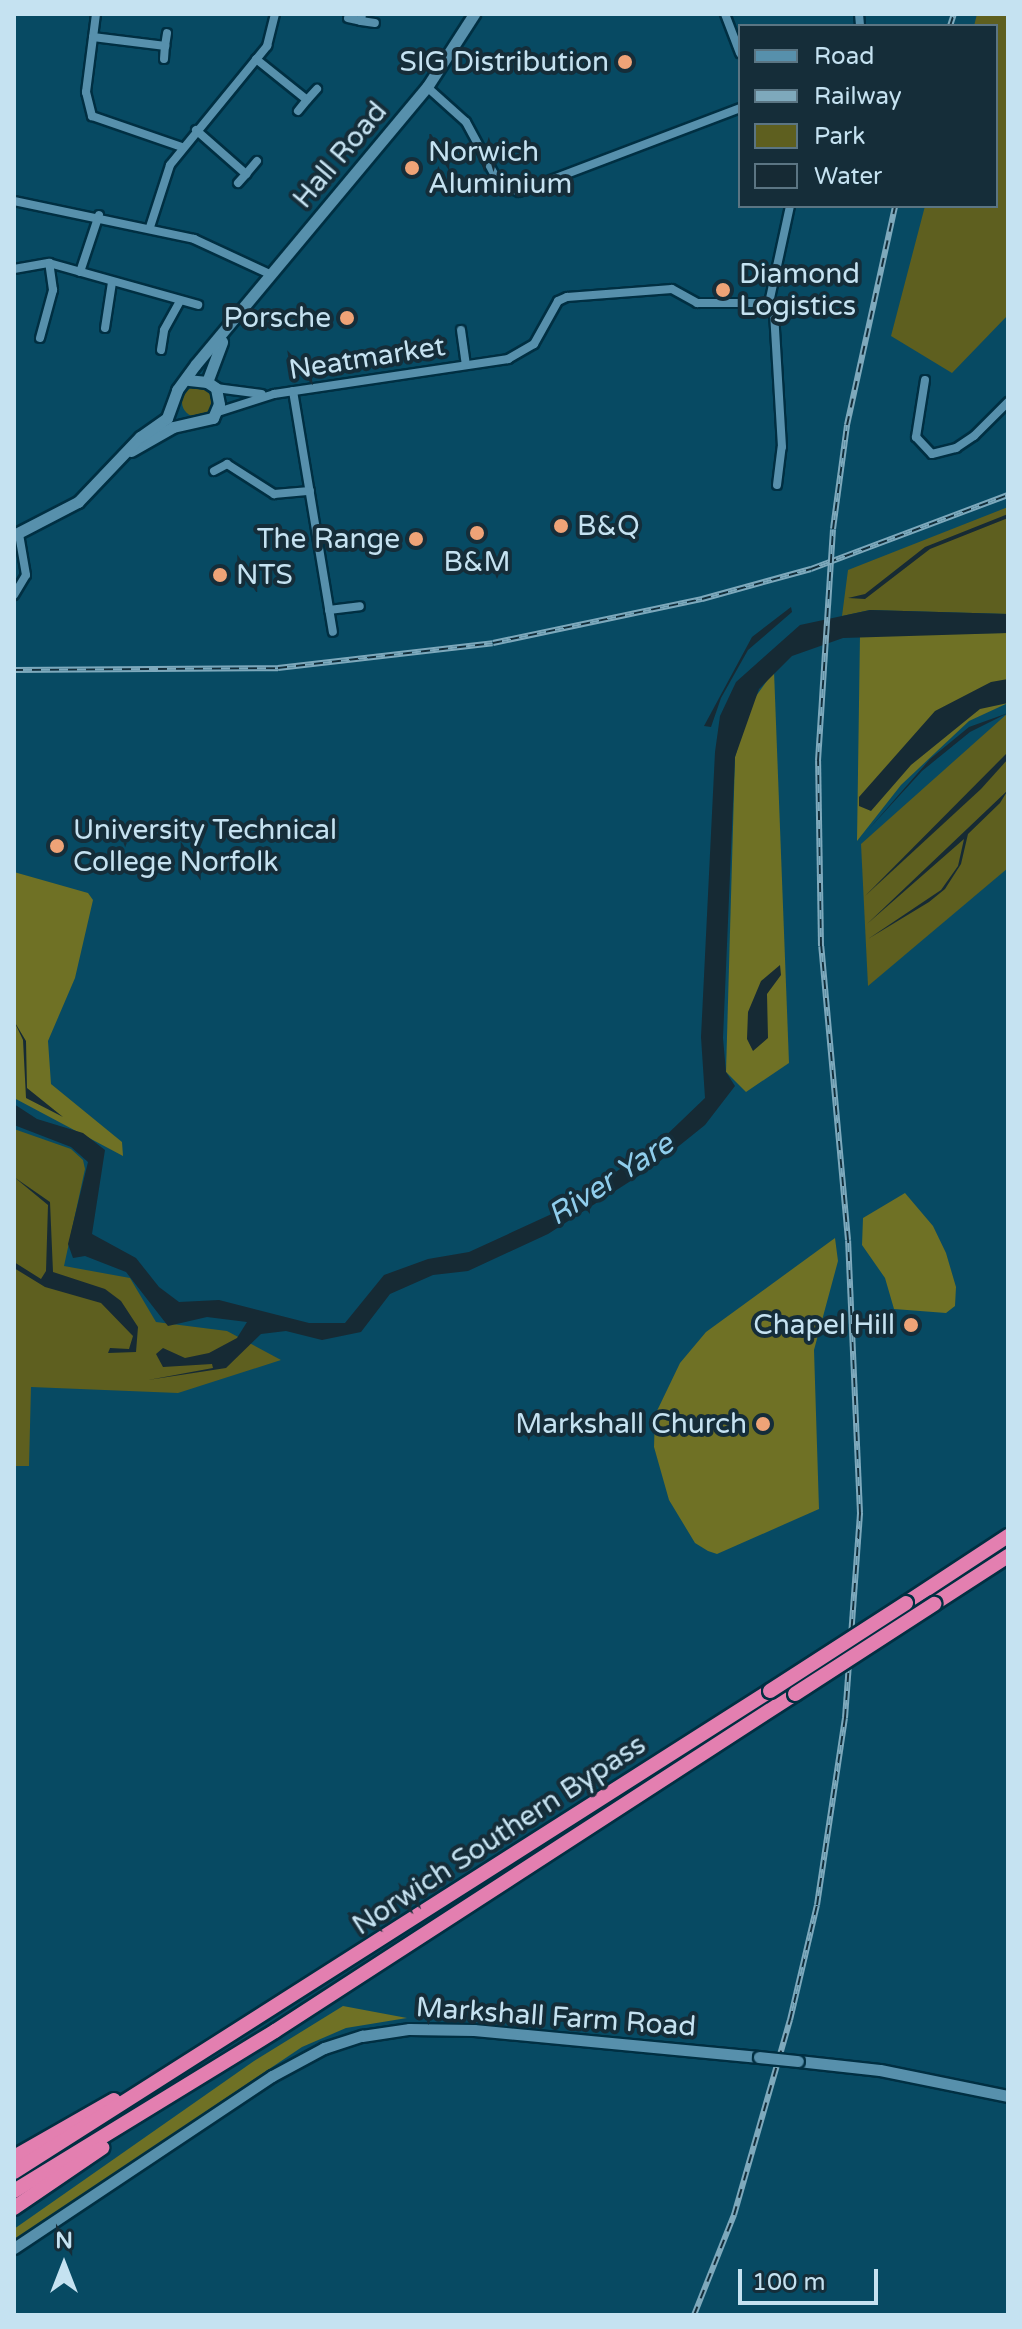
<!DOCTYPE html>
<html>
<head>
<meta charset="utf-8">
<style>
	body { margin:0 }
	#map { position:relative; width:1022px; height:2329px; overflow:hidden; background:#074a63; font-family:"Varela Round",sans-serif }
	div>[style] { position:absolute }
	[style*='--x'] { left:calc(var(--x)*1px); top:calc(var(--y)*1px); width:calc(var(--w)*1px); rotate:calc(var(--a)*1deg) }
	.green>* { inset:0; background:#5e5f1f }
	.round { border-radius:50% }
	.forest>* { inset:0; background:#6f7125 }
	.water>* { inset:0; background:#162a34 }
	.roads { filter:drop-shadow(2px 0 #002f42) drop-shadow(-2px 0 #002f42) drop-shadow(0 2px #002f42) drop-shadow(0 -2px #002f42) }
	.street>* { height:8px; margin:-4px; padding:0 4px; transform-origin:4px; border-radius:4px; background:#5790ac }
	.secondary>* { height:11px; margin:-5.5px; padding:0 5.5px; transform-origin:5.5px; border-radius:5.5px; background:#5790ac }
	.highway>* { height:14px; margin:-7px; padding:0 7px; transform-origin:7px; border-radius:7px; background:#e37fb0 }
	.rail>* { height:6px; margin-top:-3px; transform-origin:0; background:repeating-linear-gradient(90deg,#152d39 0 9px,#7ea9bc 0 18px); box-sizing:border-box; border-block:2px solid #7ea9bc }
	.bridges { filter:drop-shadow(2px 0 #002f42) drop-shadow(-2px 0 #002f42) drop-shadow(0 2px #002f42) drop-shadow(0 -2px #002f42) }
	.secondary-bridge>* { height:11px; margin:-5.5px; padding:0 5.5px; transform-origin:5.5px; border-radius:5.5px; background:#5790ac }
	.highway-bridge>* { height:14px; margin:-7px; padding:0 7px; transform-origin:7px; border-radius:7px; background:#e37fb0 }
	.dots>* { width:22px; height:22px; translate:-50% -50%; box-sizing:border-box; border:4px solid #152d39; border-radius:50% }
	span { translate:-50% -50%; white-space:nowrap; text-align:center; line-height:1.15; -webkit-text-stroke:8px #152d39; paint-order:stroke }
	.poi-label { font-size:28px; color:#c5e2f1 }
	.right { translate:-100% -50%; text-align:right }
	.left { translate:0 -50%; text-align:left }
	.street-label { font-size:28px; color:#c5e2f1 }
	.water-label { font-size:30px; color:#8fcdec; font-style:italic }
	.frame { position:absolute; inset:0; border:16px solid #c5e2f1; pointer-events:none }
	.legend { position:absolute; left:738px; top:24px; width:260px; height:184px; box-sizing:border-box; background:#152d39; border:2px solid #5b7583; margin:0; padding:10px 14px; list-style:none; font-size:24px; color:#c5e2f1 }
	.legend li { display:flex; align-items:center; gap:16px; height:40px }
	.legend b { width:40px; border:2px solid #5b7583 }
	.north { position:absolute; left:24px; top:2225px; width:80px; height:80px; -webkit-text-stroke:6px #152d39; paint-order:stroke; rotate:0deg; font-size:22px; font-weight:700; line-height:32px; text-align:center; color:#c5e2f1 }
	.north::after { content:''; display:block; margin:auto; width:28px; height:36px; background:#c5e2f1; clip-path:polygon(50% 0,100% 100%,50% 72%,0 100%) }
	.scale { position:absolute; left:738px; top:2269px; width:140px; height:36px; box-sizing:border-box; border:4px solid #c5e2f1; border-top:0; padding-left:10px; font-size:24px; line-height:28px; white-space:nowrap; color:#c5e2f1; -webkit-text-stroke:6px #152d39; paint-order:stroke }
</style>
</head>
<body>
<div id="map">
	<div class="green">
		<div style="clip-path:polygon(977px 14px,1008px 14px,1008px 315px,952px 373px,891px 336px,925px 206px,996px 206px,996px 26px,974px 26px)"></div>
		<div class="round" style="left:182px;top:387px;width:30px;height:30px"></div>
		<div style="clip-path:polygon(1008px 507px,1008px 614px,870px 610px,842px 616px,848px 570px)"></div>
		<div style="clip-path:polygon(1008px 713px,1008px 868px,868px 986px,861px 844px)"></div>
		<div style="clip-path:polygon(14px 1129px,71px 1149px,83px 1160px,85px 1169px,64px 1266px,130px 1278px,156px 1322px,227px 1331px,281px 1360px,178px 1393px,31px 1387px,29px 1466px,14px 1466px)"></div>
	</div>
	<div class="forest">
		<div style="clip-path:polygon(1008px 633px,1008px 703px,969px 721px,901px 785px,857px 841px,860px 634px)"></div>
		<div style="clip-path:polygon(774px 671px,789px 1063px,746px 1092px,726px 1072px,735px 757px,751px 703px)"></div>
		<div style="clip-path:polygon(14px 872px,88px 893px,93px 900px,75px 978px,48px 1041px,51px 1084px,122px 1142px,123px 1156px,14px 1098px)"></div>
		<div style="clip-path:polygon(905px 1193px,933px 1226px,946px 1253px,956px 1287px,955px 1306px,946px 1313px,894px 1309px,885px 1278px,862px 1245px,863px 1218px)"></div>
		<div style="clip-path:polygon(835px 1238px,838px 1261px,814px 1350px,819px 1509px,717px 1554px,708px 1551px,695px 1543px,669px 1500px,654px 1447px,655px 1415px,680px 1363px,706px 1332px)"></div>
		<div style="clip-path:polygon(343px 2006px,407px 2018px,346px 2028px,302px 2047px,14px 2241px,14px 2229px,254px 2061px)"></div>
	</div>
	<div class="water">
		<div style="clip-path:polygon(1008px 514px,1008px 518px,930px 549px,865px 599px,848px 598px,865px 594px,925px 547px)"></div>
		<div style="clip-path:polygon(791px 607px,792px 612px,748px 650px,721px 698px,711px 727px,704px 726px,752px 637px)"></div>
		<div style="clip-path:polygon(870px 610px,1008px 614px,1008px 633px,843px 638px,792px 656px,759px 689px,735px 757px,723px 1038px,726px 1072px,735px 1086px,705px 1125px,654px 1166px,548px 1234px,468px 1271px,433px 1275px,390px 1294px,361px 1332px,322px 1340px,286px 1331px,261px 1334px,226px 1368px,148px 1380px,213px 1368px,212px 1364px,163px 1367px,156px 1354px,163px 1348px,185px 1358px,209px 1353px,237px 1338px,247px 1322px,207px 1317px,168px 1326px,126px 1272px,85px 1256px,73px 1258px,68px 1244px,88px 1162px,71px 1147px,14px 1125px,14px 1104px,37px 1119px,83px 1133px,105px 1150px,92px 1234px,136px 1258px,159px 1287px,179px 1302px,219px 1300px,309px 1323px,345px 1323px,384px 1275px,428px 1259px,469px 1252px,556px 1212px,656px 1145px,705px 1098px,701px 1037px,715px 752px,720px 716px,736px 682px,800px 625px)"></div>
		<div style="clip-path:polygon(1008px 679px,1008px 703px,980px 709px,911px 765px,871px 811px,859px 806px,859px 797px,935px 711px,991px 682px)"></div>
		<div style="clip-path:polygon(1008px 713px,970px 732px,922px 771px,868px 830px,930px 759px,969px 727px)"></div>
		<div style="clip-path:polygon(1008px 752px,1008px 759px,981px 789px,865px 896px)"></div>
		<div style="clip-path:polygon(1008px 790px,1000px 803px,968px 834px,961px 864px,945px 889px,929px 902px,868px 939px,941px 890px,958px 866px,964px 839px,867px 924px)"></div>
		<div style="clip-path:polygon(780px 965px,781px 975px,767px 994px,768px 1038px,753px 1051px,747px 1039px,748px 1012px,761px 981px)"></div>
		<div style="clip-path:polygon(14px 1021px,26px 1041px,27px 1088px,63px 1117px,26px 1098px,23px 1040px)"></div>
		<div style="clip-path:polygon(14px 1177px,50px 1202px,53px 1272px,105px 1289px,121px 1301px,138px 1327px,136px 1352px,108px 1353px,110px 1348px,129px 1349px,133px 1336px,101px 1303px,45px 1287px,14px 1268px,14px 1262px,41px 1279px,46px 1271px,48px 1205px)"></div>
	</div>
	<div class="roads">
		<div class="street">
			<div style="--x:96;--y:14;--w:79;--a:97.3"></div>
			<div style="--x:86;--y:92;--w:25;--a:76"></div>
			<div style="--x:92;--y:116;--w:95;--a:19"></div>
			<div style="--x:362;--y:14;--w:7;--a:98"></div>
			<div style="--x:361;--y:21;--w:14;--a:8"></div>
			<div style="--x:725;--y:14;--w:42;--a:69"></div>
			<div style="--x:859;--y:14;--w:12;--a:85"></div>
			<div style="--x:348;--y:18;--w:13;--a:13"></div>
			<div style="--x:93;--y:37;--w:73;--a:7.1"></div>
			<div style="--x:165;--y:46;--w:13;--a:-81"></div>
			<div style="--x:164;--y:59;--w:13;--a:-86"></div>
			<div style="--x:256;--y:59;--w:65;--a:38.8"></div>
			<div style="--x:307;--y:100;--w:15;--a:-48"></div>
			<div style="--x:427;--y:87;--w:52;--a:41.9"></div>
			<div style="--x:466;--y:122;--w:72;--a:61.6"></div>
			<div style="--x:500;--y:185;--w:20;--a:20"></div>
			<div style="--x:519;--y:192;--w:236;--a:-20.8"></div>
			<div style="--x:298;--y:111;--w:14;--a:-51"></div>
			<div style="--x:196;--y:130;--w:67;--a:41.3"></div>
			<div style="--x:246;--y:174;--w:17;--a:-50"></div>
			<div style="--x:238;--y:183;--w:12;--a:-48"></div>
			<div style="--x:14;--y:201;--w:184;--a:11.9"></div>
			<div style="--x:194;--y:239;--w:86;--a:24.8"></div>
			<div style="--x:150;--y:227;--w:65;--a:-72.1"></div>
			<div style="--x:170;--y:165;--w:154;--a:-50.8"></div>
			<div style="--x:267;--y:46;--w:33;--a:-76"></div>
			<div style="--x:14;--y:269;--w:36;--a:-10"></div>
			<div style="--x:49;--y:263;--w:155;--a:15.7"></div>
			<div style="--x:80;--y:272;--w:60;--a:-71.6"></div>
			<div style="--x:105;--y:328;--w:47;--a:-81.3"></div>
			<div style="--x:461;--y:330;--w:35;--a:82"></div>
			<div style="--x:40;--y:338;--w:50;--a:-74.8"></div>
			<div style="--x:53;--y:290;--w:27;--a:-98"></div>
			<div style="--x:161;--y:350;--w:20;--a:-81"></div>
			<div style="--x:164;--y:330;--w:33;--a:-61"></div>
			<div style="--x:925;--y:380;--w:58;--a:99"></div>
			<div style="--x:916;--y:437;--w:23;--a:47"></div>
			<div style="--x:932;--y:454;--w:25;--a:-14"></div>
			<div style="--x:956;--y:448;--w:22;--a:-34"></div>
			<div style="--x:974;--y:436;--w:48;--a:-45"></div>
			<div style="--x:216;--y:388;--w:46;--a:7.4"></div>
			<div style="--x:293;--y:391;--w:244;--a:80.6"></div>
			<div style="--x:218;--y:412;--w:59;--a:-17.8"></div>
			<div style="--x:274;--y:394;--w:237;--a:-8.5"></div>
			<div style="--x:508;--y:359;--w:30;--a:-30"></div>
			<div style="--x:534;--y:344;--w:49;--a:-60.8"></div>
			<div style="--x:558;--y:301;--w:10;--a:-24"></div>
			<div style="--x:567;--y:297;--w:105;--a:-4.4"></div>
			<div style="--x:672;--y:289;--w:29;--a:29"></div>
			<div style="--x:697;--y:303;--w:72;--a:0"></div>
			<div style="--x:214;--y:471;--w:15;--a:-28"></div>
			<div style="--x:227;--y:464;--w:56;--a:32.6"></div>
			<div style="--x:274;--y:494;--w:36;--a:-5"></div>
			<div style="--x:777;--y:485;--w:38;--a:-83"></div>
			<div style="--x:782;--y:447;--w:135;--a:-93.4"></div>
			<div style="--x:774;--y:312;--w:10;--a:-119"></div>
			<div style="--x:769;--y:303;--w:99;--a:-77.8"></div>
			<div style="--x:14;--y:595;--w:23;--a:-59"></div>
			<div style="--x:26;--y:575;--w:42;--a:-99.7"></div>
			<div style="--x:329;--y:610;--w:31;--a:-7"></div>
		</div>
		<div class="secondary">
			<div style="--x:207;--y:382;--w:43;--a:-69.4"></div>
			<div style="--x:131;--y:451;--w:48;--a:-29.7"></div>
			<div style="--x:173;--y:427;--w:41;--a:-12.7"></div>
			<div style="--x:213;--y:418;--w:15;--a:-67"></div>
			<div style="--x:219;--y:404;--w:16;--a:-101"></div>
			<div style="--x:216;--y:388;--w:11;--a:-146"></div>
			<div style="--x:207;--y:382;--w:18;--a:-174"></div>
			<div style="--x:14;--y:535;--w:72;--a:-27.3"></div>
			<div style="--x:78;--y:502;--w:90;--a:-46.4"></div>
			<div style="--x:140;--y:437;--w:33;--a:-35"></div>
			<div style="--x:167;--y:418;--w:30;--a:-70"></div>
			<div style="--x:177;--y:390;--w:32;--a:-54"></div>
			<div style="--x:196;--y:364;--w:361;--a:-50.2"></div>
			<div style="--x:427;--y:87;--w:87;--a:-57.2"></div>
			<div style="--x:798;--y:2061;--w:82;--a:6.3"></div>
			<div style="--x:880;--y:2070;--w:131;--a:11.5"></div>
			<div style="--x:14;--y:2248;--w:310;--a:-33.7"></div>
			<div style="--x:272;--y:2076;--w:59;--a:-28.3"></div>
			<div style="--x:324;--y:2048;--w:40;--a:-18"></div>
			<div style="--x:362;--y:2036;--w:48;--a:-8.5"></div>
			<div style="--x:409;--y:2029;--w:65;--a:0.9"></div>
			<div style="--x:474;--y:2030;--w:286;--a:5.4"></div>
		</div>
		<div class="highway">
			<div style="--x:906;--y:1603;--w:122;--a:-33.3"></div>
			<div style="--x:934;--y:1604;--w:88;--a:-33"></div>
			<div style="--x:14;--y:2157;--w:115;--a:-29.7"></div>
			<div style="--x:14;--y:2172;--w:896;--a:-32.47"></div>
			<div style="--x:14;--y:2191;--w:306;--a:-31.5"></div>
			<div style="--x:275;--y:2031;--w:620;--a:-32.95"></div>
			<div style="--x:14;--y:2208;--w:107;--a:-34.3"></div>
		</div>
	</div>
	<div class="rail">
		<div style="--x:950;--y:26;--w:13;--a:-72"></div>
		<div style="--x:14;--y:670;--w:264;--a:-0.4"></div>
		<div style="--x:278;--y:668;--w:216;--a:-6.6"></div>
		<div style="--x:493;--y:643;--w:214;--a:-11.9"></div>
		<div style="--x:702;--y:599;--w:113;--a:-15.4"></div>
		<div style="--x:811;--y:569;--w:210;--a:-20.6"></div>
		<div style="--x:694;--y:2315;--w:108;--a:-68.2"></div>
		<div style="--x:734;--y:2215;--w:203;--a:-74"></div>
		<div style="--x:790;--y:2020;--w:118;--a:-76.8"></div>
		<div style="--x:817;--y:1905;--w:189;--a:-81.5"></div>
		<div style="--x:845;--y:1718;--w:206;--a:-85.8"></div>
		<div style="--x:860;--y:1513;--w:273;--a:-92.5"></div>
		<div style="--x:848;--y:1240;--w:295;--a:-95.2"></div>
		<div style="--x:821;--y:946;--w:185;--a:-90.9"></div>
		<div style="--x:818;--y:761;--w:232;--a:-86.3"></div>
		<div style="--x:833;--y:529;--w:105;--a:-82.3"></div>
		<div style="--x:847;--y:425;--w:224;--a:-77.6"></div>
	</div>
	<div class="bridges">
		<div class="secondary-bridge">
			<div style="--x:759;--y:2057;--w:39;--a:6"></div>
		</div>
		<div class="highway-bridge">
			<div style="--x:770;--y:1691;--w:162;--a:-32.9"></div>
			<div style="--x:795;--y:1694;--w:166;--a:-32.9"></div>
		</div>
	</div>
	<div class="dots">
		<div style="left:625px;top:62px;background:#efa377"></div>
		<div style="left:412px;top:168px;background:#efa377"></div>
		<div style="left:723px;top:290px;background:#efa377"></div>
		<div style="left:347px;top:318px;background:#efa377"></div>
		<div style="left:561px;top:526px;background:#efa377"></div>
		<div style="left:477px;top:533px;background:#efa377"></div>
		<div style="left:416px;top:539px;background:#efa377"></div>
		<div style="left:220px;top:575px;background:#efa377"></div>
		<div style="left:57px;top:846px;background:#efa377"></div>
		<div style="left:911px;top:1325px;background:#efa377"></div>
		<div style="left:763px;top:1424px;background:#efa377"></div>
	</div>
	<div class="poi-label">
		<span class="right" style="left:609px;top:62px">SIG Distribution</span>
		<span class="left" style="left:428px;top:168px">Norwich<br>Aluminium</span>
		<span class="left" style="left:739px;top:290px">Diamond<br>Logistics</span>
		<span class="right" style="left:331px;top:318px">Porsche</span>
		<span class="left" style="left:577px;top:526px">B&amp;Q</span>
		<span class="right" style="left:400px;top:539px">The Range</span>
		<span style="left:477px;top:562px">B&amp;M</span>
		<span class="left" style="left:236px;top:575px">NTS</span>
		<span class="left" style="left:73px;top:846px">University Technical<br>College Norfolk</span>
		<span class="right" style="left:895px;top:1325px">Chapel Hill</span>
		<span class="right" style="left:747px;top:1424px">Markshall Church</span>
	</div>
	<div class="street-label">
		<span style="left:340px;top:155px;rotate:-50deg">Hall Road</span>
		<span style="left:367px;top:358px;rotate:-9deg">Neatmarket</span>
		<span style="left:499px;top:1835px;rotate:-33deg">Norwich Southern Bypass</span>
		<span style="left:556px;top:2017px;rotate:4deg">Markshall Farm Road</span>
	</div>
	<div class="water-label">
		<span style="left:611px;top:1180px;rotate:-33deg">River Yare</span>
	</div>
	<div class="frame"></div>
	<ul class="legend">
	<li><b style="height:10px;background:#5790ac"></b>Road</li>
	<li><b style="height:10px;background:#7ea9bc"></b>Railway</li>
	<li><b style="height:22px;background:#5e5f1f"></b>Park</li>
	<li><b style="height:22px;background:#162a34"></b>Water</li>
	</ul>
	<div class="north">N</div>
	<div class="scale">100 m</div>
</div>
</body>
</html>
